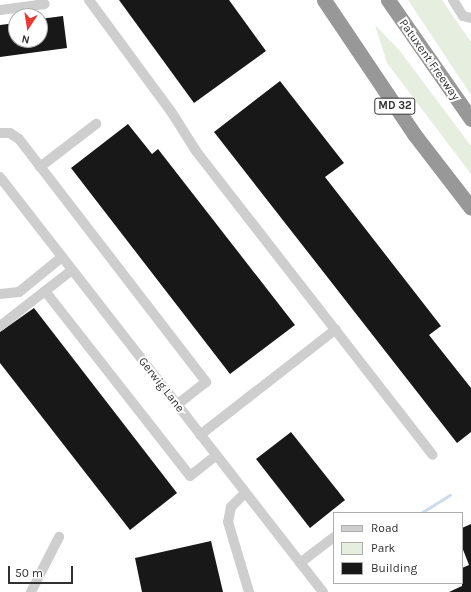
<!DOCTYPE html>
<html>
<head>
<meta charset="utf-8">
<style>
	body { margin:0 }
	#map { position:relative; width:471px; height:592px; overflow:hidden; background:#fff; font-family:Karla,sans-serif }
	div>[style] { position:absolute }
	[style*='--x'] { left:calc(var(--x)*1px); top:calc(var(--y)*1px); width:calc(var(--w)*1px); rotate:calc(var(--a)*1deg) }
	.green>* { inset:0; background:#e5eedf }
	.stream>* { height:2.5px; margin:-1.25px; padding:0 1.25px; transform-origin:1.25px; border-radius:1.25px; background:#ccdced }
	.building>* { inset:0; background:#181818 }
	.minor>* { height:10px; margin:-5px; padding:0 5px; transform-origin:5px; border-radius:5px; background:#cecece }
	.highway>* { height:15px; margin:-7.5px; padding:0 7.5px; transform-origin:7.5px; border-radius:7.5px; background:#989898 }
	span { translate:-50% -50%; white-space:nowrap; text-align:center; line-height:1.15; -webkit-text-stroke:4px #fff; paint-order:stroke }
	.shield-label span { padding:1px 3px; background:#fff; border:1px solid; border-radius:3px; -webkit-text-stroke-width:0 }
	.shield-label { font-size:11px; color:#313131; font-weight:700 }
	.street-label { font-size:12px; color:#313131 }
	.legend { position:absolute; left:333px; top:512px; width:130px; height:72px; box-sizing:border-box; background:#fff; border:1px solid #adadad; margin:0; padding:5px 7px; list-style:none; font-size:12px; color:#313131 }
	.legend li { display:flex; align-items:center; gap:8px; height:20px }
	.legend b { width:20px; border:1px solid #adadad }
	.north { position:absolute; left:8px; top:8px; width:40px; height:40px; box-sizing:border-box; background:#fff; border:1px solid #adadad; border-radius:50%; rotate:192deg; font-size:11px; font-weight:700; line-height:16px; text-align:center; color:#313131 }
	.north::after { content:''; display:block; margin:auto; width:14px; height:18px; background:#e73a34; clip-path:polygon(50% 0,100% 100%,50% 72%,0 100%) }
	.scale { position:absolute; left:8px; top:566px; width:65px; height:18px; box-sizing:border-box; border:2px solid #313131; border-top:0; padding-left:5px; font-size:12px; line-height:14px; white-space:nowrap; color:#313131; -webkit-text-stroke:3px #fff; paint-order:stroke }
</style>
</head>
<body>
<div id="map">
	<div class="green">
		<div style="clip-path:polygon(408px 0,442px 0,471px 42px,471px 95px)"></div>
		<div style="clip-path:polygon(375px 25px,400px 51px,471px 146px,471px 174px,387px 63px)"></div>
	</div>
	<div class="stream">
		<div style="--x:421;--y:513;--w:34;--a:-32"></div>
	</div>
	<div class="building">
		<div style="clip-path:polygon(119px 0,229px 0,266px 51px,194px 103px)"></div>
		<div style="clip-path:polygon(63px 16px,67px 48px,0 57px,0 25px,16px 23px,16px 40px,40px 40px,40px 19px)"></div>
		<div style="clip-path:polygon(280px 81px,344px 163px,325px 177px,441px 326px,429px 335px,471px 388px,471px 432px,457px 443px,214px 132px)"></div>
		<div style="clip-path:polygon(128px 124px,152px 154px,158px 149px,295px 325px,230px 374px,71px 168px)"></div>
		<div style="clip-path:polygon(34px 308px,177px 493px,130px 530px,0 363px,0 332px)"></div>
		<div style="clip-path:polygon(291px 432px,345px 500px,310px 528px,256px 459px)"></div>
		<div style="clip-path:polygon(471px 524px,471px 592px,449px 592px,462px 586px,462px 568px,469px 565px,462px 547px,462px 528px)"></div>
		<div style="clip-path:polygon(211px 541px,223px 592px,142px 592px,135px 558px)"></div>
	</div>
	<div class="minor">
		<div style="--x:89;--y:0;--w:140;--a:53.7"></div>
		<div style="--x:172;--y:113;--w:45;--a:57.7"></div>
		<div style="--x:196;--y:151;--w:385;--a:52.1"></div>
		<div style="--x:453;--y:0;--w:19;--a:58"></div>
		<div style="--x:463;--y:16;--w:8;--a:14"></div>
		<div style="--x:0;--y:10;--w:45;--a:-7.6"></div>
		<div style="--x:0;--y:133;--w:10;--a:0"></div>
		<div style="--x:10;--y:133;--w:11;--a:34"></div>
		<div style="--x:19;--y:139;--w:307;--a:52.4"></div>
		<div style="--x:206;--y:382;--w:37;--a:142"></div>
		<div style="--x:40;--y:167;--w:71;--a:-37.5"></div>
		<div style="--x:0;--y:177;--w:526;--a:52.11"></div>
		<div style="--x:45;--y:291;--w:235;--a:51.9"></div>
		<div style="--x:190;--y:476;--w:33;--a:-38"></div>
		<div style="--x:0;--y:294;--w:19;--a:-6"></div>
		<div style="--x:19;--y:292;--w:55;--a:-39.1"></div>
		<div style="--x:0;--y:326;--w:91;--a:-37.9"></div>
		<div style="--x:200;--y:435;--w:172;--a:-37.9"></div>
		<div style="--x:245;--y:493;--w:20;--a:135"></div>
		<div style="--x:231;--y:507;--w:15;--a:101"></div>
		<div style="--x:228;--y:522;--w:73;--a:73.3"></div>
		<div style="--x:300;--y:563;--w:43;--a:-37.4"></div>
		<div style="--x:31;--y:592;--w:62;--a:-63"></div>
	</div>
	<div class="highway">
		<div style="--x:324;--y:0;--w:161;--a:56.1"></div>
		<div style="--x:414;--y:134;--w:93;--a:52.4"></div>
		<div style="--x:388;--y:0;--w:145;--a:55.1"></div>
	</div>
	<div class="shield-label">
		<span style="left:395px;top:106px">MD 32</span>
	</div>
	<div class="street-label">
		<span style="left:429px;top:60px;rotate:55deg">Patuxent Freeway</span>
		<span style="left:161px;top:385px;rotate:52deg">Gerwig Lane</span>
	</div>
	<ul class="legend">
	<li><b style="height:5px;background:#cecece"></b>Road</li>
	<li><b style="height:11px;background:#e5eedf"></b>Park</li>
	<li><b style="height:11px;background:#181818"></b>Building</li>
	</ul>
	<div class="north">N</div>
	<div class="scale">50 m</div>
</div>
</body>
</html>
